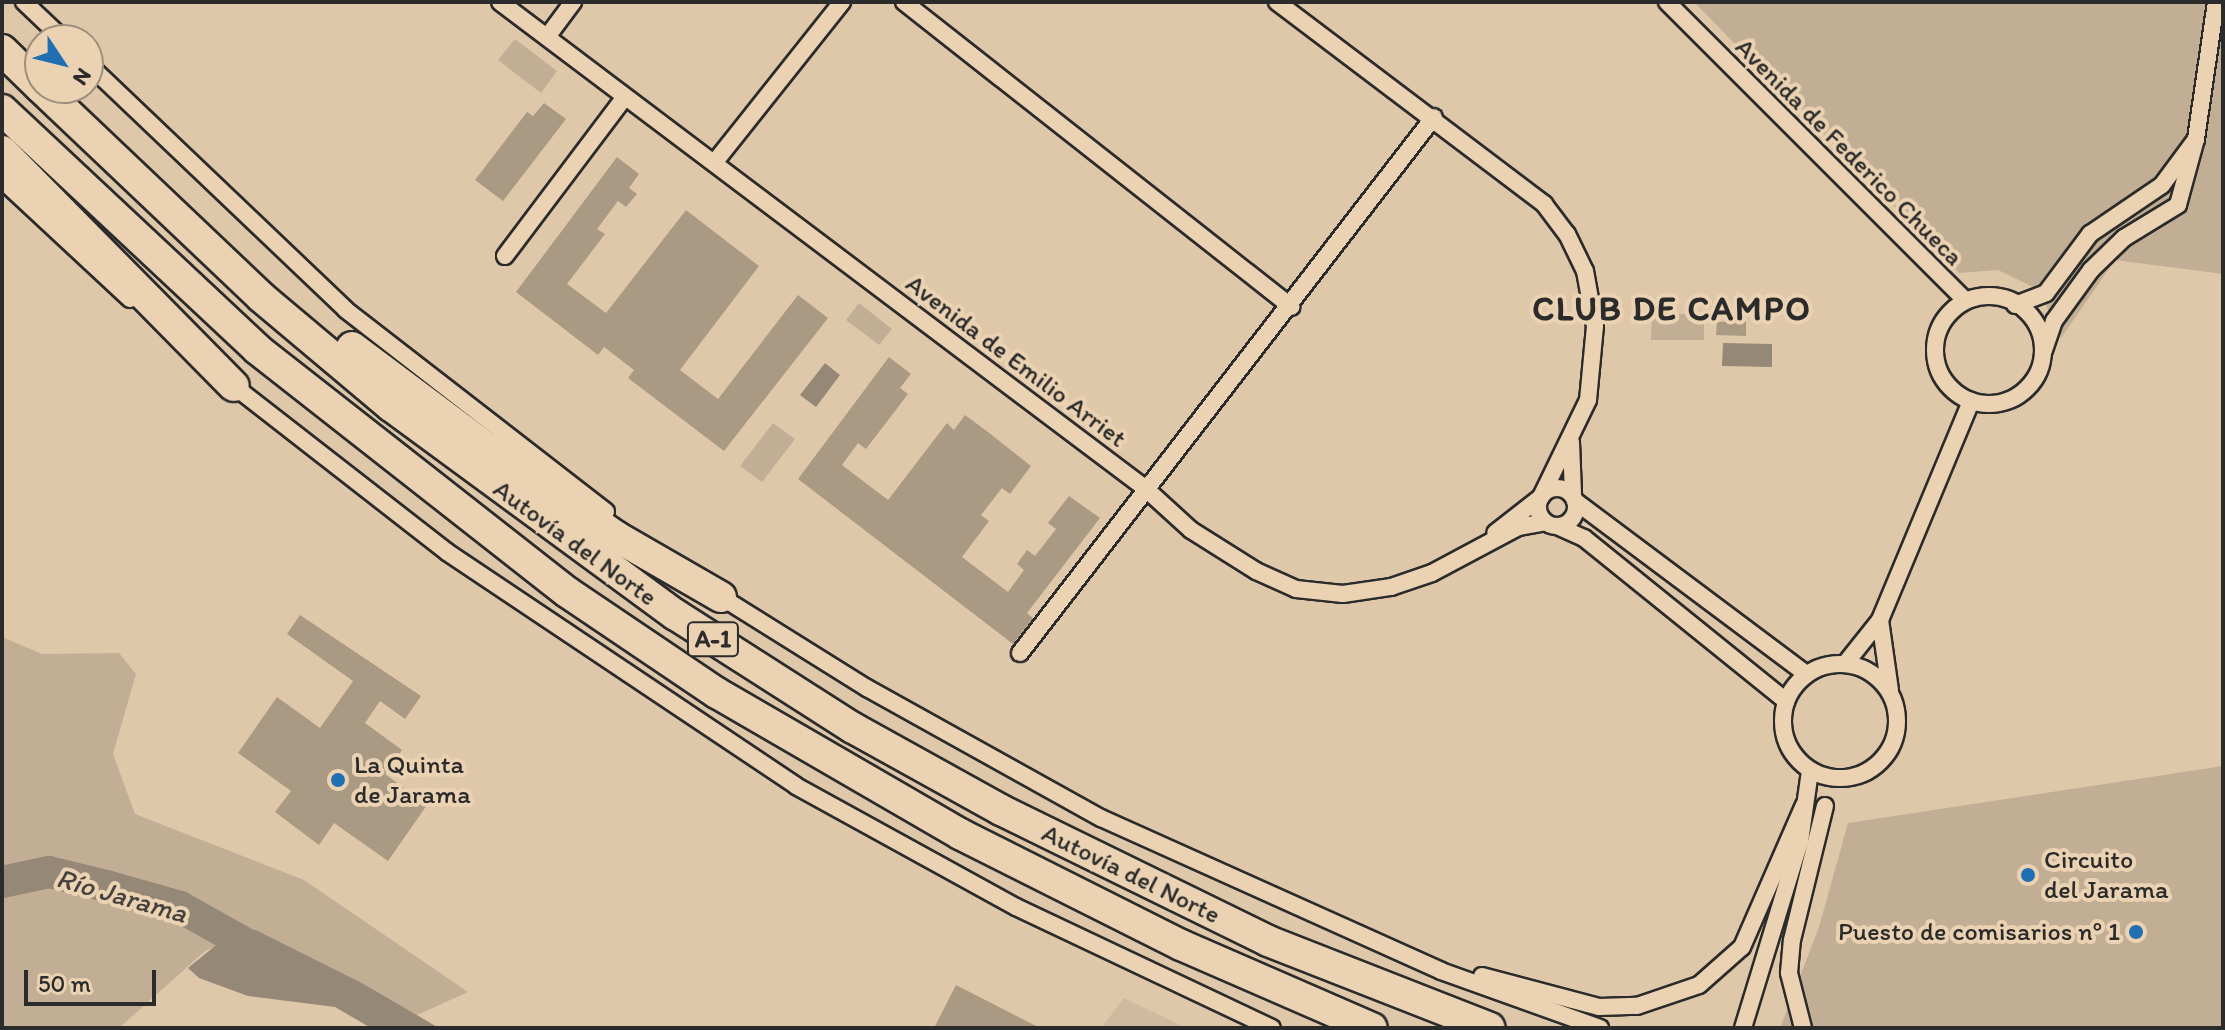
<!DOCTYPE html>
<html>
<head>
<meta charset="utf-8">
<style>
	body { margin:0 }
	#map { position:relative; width:2225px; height:1030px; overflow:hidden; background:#dfc8aa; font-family:Itim,sans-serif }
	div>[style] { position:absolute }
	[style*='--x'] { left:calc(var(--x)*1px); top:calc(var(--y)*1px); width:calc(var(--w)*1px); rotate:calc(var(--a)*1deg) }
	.built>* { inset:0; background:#cfba9f }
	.green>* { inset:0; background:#c1ae95 }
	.water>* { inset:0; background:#958877 }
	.river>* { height:32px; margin:-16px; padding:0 16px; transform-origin:16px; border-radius:16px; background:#958877 }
	.building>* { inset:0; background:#aa9a84 }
	.roads { filter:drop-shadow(2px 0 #2b2b2b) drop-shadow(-2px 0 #2b2b2b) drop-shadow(0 2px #2b2b2b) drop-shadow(0 -2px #2b2b2b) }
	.street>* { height:16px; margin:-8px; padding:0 8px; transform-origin:8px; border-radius:8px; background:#ead2b2 }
	.street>.ring { margin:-8px; padding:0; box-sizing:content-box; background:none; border:16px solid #ead2b2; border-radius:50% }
	.highway>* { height:30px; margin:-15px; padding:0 15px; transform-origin:15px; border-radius:15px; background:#ead2b2 }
	.dots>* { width:22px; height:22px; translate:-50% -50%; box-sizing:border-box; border:4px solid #ead2b2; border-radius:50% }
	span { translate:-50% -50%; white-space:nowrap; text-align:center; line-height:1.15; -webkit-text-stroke:8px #ead2b2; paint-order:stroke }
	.shield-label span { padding:2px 6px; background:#ead2b2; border:2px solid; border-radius:6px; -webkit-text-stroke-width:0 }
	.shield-label { font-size:24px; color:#2b2b2b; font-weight:700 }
	.street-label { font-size:26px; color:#2b2b2b }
	.poi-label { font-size:26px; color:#2b2b2b }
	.left { translate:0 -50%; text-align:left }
	.right { translate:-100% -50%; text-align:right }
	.water-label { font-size:28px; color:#46423e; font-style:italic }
	.district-label { font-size:34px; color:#2b2b2b; font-weight:700; letter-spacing:2px }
	.frame { position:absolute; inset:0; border:4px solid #2b2b2b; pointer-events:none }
	.north { position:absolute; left:24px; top:24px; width:80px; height:80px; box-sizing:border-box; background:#ead2b2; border:2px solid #9e8f7c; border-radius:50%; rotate:125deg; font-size:22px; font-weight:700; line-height:32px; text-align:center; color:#2b2b2b }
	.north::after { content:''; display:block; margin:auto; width:28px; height:36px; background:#1f6fb2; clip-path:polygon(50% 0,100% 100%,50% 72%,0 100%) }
	.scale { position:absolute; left:24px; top:970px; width:132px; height:36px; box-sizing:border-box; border:4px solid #2b2b2b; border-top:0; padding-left:10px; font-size:24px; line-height:28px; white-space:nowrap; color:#2b2b2b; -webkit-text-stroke:6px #ead2b2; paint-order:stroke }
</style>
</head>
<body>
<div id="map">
	<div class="built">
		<div style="clip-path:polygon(1124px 998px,1186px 1028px,1101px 1028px)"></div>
	</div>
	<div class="green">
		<div style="clip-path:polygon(1694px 2px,2223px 2px,2223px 274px,2115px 260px,2061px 338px,2039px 290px,1998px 270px,1959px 273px)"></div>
		<div style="clip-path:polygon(515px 39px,557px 71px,541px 93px,498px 60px)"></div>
		<div style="clip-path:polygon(859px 303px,892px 329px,879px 345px,846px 320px)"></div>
		<div style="clip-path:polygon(1652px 314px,1704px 314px,1704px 340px,1651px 340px)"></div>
		<div style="clip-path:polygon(773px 423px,795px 439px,762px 482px,740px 466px)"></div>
		<div style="clip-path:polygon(2px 637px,42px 654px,119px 653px,136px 674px,113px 754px,135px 814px,304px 880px,468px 992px,415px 1016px,360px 982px,256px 930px,205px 951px,119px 1028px,2px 1028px)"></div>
		<div style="clip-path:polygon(2223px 766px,2223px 1028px,1780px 1028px,1819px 927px,1848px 823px)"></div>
	</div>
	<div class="water">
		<div style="clip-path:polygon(1723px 343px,1772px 344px,1772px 367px,1722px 366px)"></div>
		<div style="clip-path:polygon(825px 363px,840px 375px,816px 407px,800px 395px)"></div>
		<div style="clip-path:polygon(256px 930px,360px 982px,439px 1028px,371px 1028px,335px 1007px,248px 996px,199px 978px,188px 968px,231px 933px)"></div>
	</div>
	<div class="river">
		<div style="--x:2;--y:882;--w:48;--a:-12"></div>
		<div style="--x:49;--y:872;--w:59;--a:13.8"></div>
		<div style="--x:106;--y:886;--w:77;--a:15.8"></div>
		<div style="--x:180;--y:907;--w:98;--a:29.2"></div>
	</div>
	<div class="building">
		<div style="clip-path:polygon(544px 103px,566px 119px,503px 201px,475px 180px,527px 112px,533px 116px)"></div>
		<div style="clip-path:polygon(617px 157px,639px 174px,629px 188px,637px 194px,626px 207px,618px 201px,597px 229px,605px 234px,567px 284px,606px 313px,686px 210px,734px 247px,759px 266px,680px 370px,718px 399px,798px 295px,828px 318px,724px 451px,628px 378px,634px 370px,604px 347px,598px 355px,516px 292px)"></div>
		<div style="clip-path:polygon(1746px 321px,1746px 336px,1716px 335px,1717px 322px)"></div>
		<div style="clip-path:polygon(889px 357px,911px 374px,900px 388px,908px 394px,866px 449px,858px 443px,842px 465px,888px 500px,947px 423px,954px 430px,965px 415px,988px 432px,1031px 466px,1010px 494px,1002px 488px,981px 515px,989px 521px,962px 557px,1008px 592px,1024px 570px,1017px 564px,1027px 550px,1035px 556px,1056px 529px,1048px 523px,1069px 496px,1100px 518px,1027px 613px,1033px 618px,1013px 644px,798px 479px)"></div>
		<div style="clip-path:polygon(300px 615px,421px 696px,405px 719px,380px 701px,365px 723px,402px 750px,385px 774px,427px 805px,388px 861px,334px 823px,319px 845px,275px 812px,291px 791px,238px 753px,277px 697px,320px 728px,353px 681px,287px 634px)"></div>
		<div style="clip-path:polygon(956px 985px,1040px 1028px,934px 1028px)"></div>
	</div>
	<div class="roads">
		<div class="street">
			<div style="--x:24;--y:2;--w:55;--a:43.5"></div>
			<div style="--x:500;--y:2;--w:809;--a:37.01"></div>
			<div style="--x:1146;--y:489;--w:61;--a:42.3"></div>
			<div style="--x:1191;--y:530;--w:77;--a:32.2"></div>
			<div style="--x:1256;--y:571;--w:44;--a:24.2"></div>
			<div style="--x:1296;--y:589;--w:47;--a:6.1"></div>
			<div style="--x:1343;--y:594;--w:49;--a:-8.3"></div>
			<div style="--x:1391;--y:587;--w:43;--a:-18.9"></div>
			<div style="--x:1432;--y:573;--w:98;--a:-28.1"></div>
			<div style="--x:1518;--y:527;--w:27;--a:-10"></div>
			<div style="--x:904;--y:2;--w:493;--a:38.2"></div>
			<div style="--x:1277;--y:2;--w:335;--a:37.1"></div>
			<div style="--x:1544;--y:204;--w:38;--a:53"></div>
			<div style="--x:1567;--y:234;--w:41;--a:64.1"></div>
			<div style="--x:1585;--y:271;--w:56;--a:79.7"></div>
			<div style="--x:1595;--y:326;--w:74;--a:95.4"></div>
			<div style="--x:1588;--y:400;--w:108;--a:115.9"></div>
			<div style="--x:1541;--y:497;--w:58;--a:142"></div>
			<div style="--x:1667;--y:2;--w:421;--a:45"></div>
			<div style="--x:547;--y:37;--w:44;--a:-53.4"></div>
			<div style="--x:88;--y:64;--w:356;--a:43.6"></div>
			<div style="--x:346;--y:310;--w:329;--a:37.8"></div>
			<div style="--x:2196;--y:139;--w:138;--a:-81.7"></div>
			<div style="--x:714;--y:163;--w:206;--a:-51.5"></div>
			<div style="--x:2;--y:180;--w:175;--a:42.9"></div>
			<div style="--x:505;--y:256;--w:199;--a:-53"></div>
			<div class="ring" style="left:1935px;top:296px;width:92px;height:92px"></div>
			<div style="--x:2015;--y:305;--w:33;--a:-21"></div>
			<div style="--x:2046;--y:293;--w:74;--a:-53.3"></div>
			<div style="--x:2090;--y:234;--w:87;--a:-34.2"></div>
			<div style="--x:2162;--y:185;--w:57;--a:-53.5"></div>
			<div style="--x:2196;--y:139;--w:68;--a:105.3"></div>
			<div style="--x:2178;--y:205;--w:63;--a:148.6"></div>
			<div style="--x:2124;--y:238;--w:46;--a:135.9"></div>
			<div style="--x:2091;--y:270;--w:63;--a:126"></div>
			<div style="--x:2054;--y:321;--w:31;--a:109"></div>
			<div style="--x:230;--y:383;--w:275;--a:37.9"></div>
			<div style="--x:447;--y:552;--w:420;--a:33.8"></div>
			<div style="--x:796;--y:786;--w:251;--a:28.8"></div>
			<div style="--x:1016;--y:907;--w:283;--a:25.3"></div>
			<div style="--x:1571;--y:442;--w:53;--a:87.8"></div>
			<div class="ring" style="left:1538px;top:488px;width:22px;height:22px"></div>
			<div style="--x:1575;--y:501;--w:289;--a:36.8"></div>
			<div style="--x:1557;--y:526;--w:30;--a:24"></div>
			<div style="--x:1584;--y:538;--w:260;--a:38.9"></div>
			<div style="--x:718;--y:595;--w:176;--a:32"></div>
			<div style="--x:867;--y:688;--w:268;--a:29.1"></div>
			<div style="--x:1101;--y:818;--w:373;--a:24.2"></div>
			<div style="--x:1441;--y:971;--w:169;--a:19.7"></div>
			<div style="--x:1880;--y:620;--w:71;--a:81.9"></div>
			<div style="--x:1020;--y:653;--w:677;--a:-52.32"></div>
			<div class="ring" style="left:1783px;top:664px;width:98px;height:98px"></div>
			<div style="--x:1845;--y:664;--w:56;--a:-51.5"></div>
			<div style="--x:1880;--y:620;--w:237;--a:-67.4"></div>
			<div style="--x:1482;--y:976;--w:121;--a:14.8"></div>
			<div style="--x:1599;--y:1007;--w:38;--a:-2"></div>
			<div style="--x:1637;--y:1006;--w:65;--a:-18.7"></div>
			<div style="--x:1699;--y:985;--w:57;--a:-41.5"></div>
			<div style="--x:1742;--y:947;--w:155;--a:-66.4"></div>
			<div style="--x:1743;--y:1028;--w:195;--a:-73"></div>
			<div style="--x:1800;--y:842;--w:72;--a:-82"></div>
			<div style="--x:1803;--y:1028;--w:57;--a:-104.3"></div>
			<div style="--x:1789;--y:973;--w:33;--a:-85"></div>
			<div style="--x:1792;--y:940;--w:138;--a:-76.2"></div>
		</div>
		<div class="highway">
			<div style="--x:2;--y:50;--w:53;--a:44.2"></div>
			<div style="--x:41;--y:88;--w:303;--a:43.5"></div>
			<div style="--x:261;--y:297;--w:170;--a:40"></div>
			<div style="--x:391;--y:406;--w:353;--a:36.3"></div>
			<div style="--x:676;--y:615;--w:210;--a:32.6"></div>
			<div style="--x:853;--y:728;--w:169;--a:29"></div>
			<div style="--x:1001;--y:810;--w:297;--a:26.1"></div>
			<div style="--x:1268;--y:941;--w:238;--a:21.4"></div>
			<div style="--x:2;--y:110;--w:349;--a:43.1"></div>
			<div style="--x:257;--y:349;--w:394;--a:38.1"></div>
			<div style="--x:567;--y:592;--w:181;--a:34"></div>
			<div style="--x:717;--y:693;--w:281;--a:30.1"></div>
			<div style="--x:960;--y:834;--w:247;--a:26.7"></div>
			<div style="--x:1181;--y:945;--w:208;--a:23.5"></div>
			<div style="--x:2;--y:151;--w:330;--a:45.4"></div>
			<div style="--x:352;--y:347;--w:184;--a:36.8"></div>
			<div style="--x:499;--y:457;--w:143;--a:34.1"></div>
			<div style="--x:617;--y:537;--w:120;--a:30"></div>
		</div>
	</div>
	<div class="dots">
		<div style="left:338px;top:780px;background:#1f6fb2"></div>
		<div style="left:2028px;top:875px;background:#1f6fb2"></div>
		<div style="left:2136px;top:932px;background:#1f6fb2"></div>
	</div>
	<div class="shield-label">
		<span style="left:713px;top:639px">A-1</span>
	</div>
	<div class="street-label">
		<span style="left:1849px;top:152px;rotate:45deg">Avenida de Federico Chueca</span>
		<span style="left:1016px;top:361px;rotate:37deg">Avenida de Emilio Arriet</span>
		<span style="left:575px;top:543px;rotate:36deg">Autovía del Norte</span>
		<span style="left:1131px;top:874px;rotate:26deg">Autovía del Norte</span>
	</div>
	<div class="poi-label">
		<span class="left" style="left:354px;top:780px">La Quinta<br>de Jarama</span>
		<span class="left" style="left:2044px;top:875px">Circuito<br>del Jarama</span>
		<span class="right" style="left:2120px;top:932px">Puesto de comisarios nº 1</span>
	</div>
	<div class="water-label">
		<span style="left:122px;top:895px;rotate:16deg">Río Jarama</span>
	</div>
	<div class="district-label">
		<span style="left:1672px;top:309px">CLUB DE CAMPO</span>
	</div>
	<div class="frame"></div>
	<div class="north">N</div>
	<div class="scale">50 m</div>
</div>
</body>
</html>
